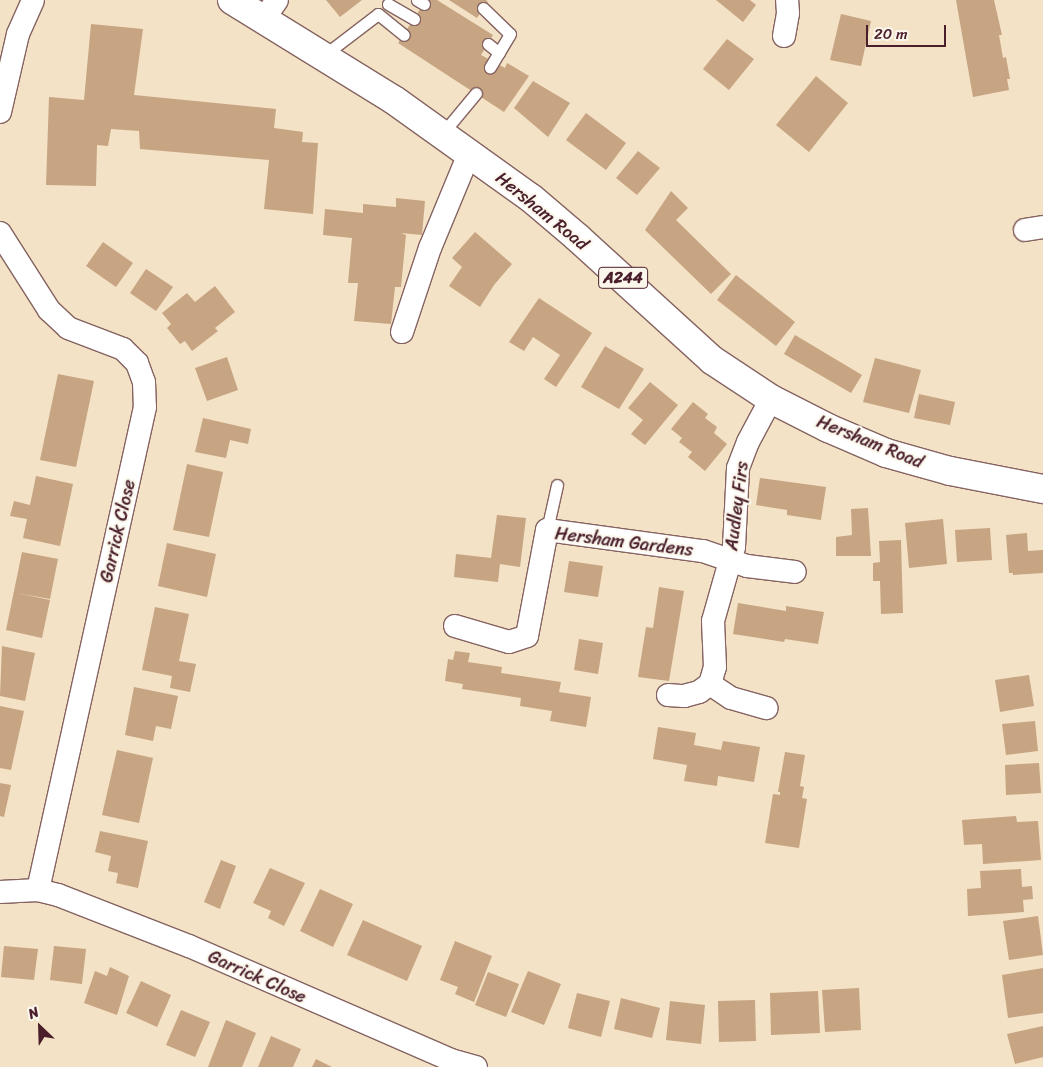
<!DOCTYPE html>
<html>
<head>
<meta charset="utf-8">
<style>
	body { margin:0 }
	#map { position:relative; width:1043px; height:1067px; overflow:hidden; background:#f3e2c5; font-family:Sriracha,sans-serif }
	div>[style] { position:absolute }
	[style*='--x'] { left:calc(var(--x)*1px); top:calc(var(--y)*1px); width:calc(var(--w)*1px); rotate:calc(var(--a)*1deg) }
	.building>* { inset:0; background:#c7a482 }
	.roads { filter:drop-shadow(1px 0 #856361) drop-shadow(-1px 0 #856361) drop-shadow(0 1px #856361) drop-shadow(0 -1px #856361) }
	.lane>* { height:11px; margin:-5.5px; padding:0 5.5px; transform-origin:5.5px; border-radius:5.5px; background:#fff }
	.street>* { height:22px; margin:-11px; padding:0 11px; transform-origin:11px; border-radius:11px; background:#fff }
	.primary>* { height:28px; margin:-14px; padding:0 14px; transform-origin:14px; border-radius:14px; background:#fff }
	span { translate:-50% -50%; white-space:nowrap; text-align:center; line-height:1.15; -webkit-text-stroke:4.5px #fbf7ec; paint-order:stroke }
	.shield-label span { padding:1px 4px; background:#fbf7ec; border:1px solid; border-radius:4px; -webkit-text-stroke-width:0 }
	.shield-label { font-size:16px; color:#4a1f2b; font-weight:700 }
	.street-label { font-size:18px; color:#4a1f2b }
	.north { position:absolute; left:15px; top:1002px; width:50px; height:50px; -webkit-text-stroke:4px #fbf7ec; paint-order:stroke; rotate:336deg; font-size:14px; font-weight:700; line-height:20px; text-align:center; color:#4a1f2b }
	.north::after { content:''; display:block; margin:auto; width:18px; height:22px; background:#4a1f2b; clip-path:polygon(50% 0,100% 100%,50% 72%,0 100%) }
	.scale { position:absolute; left:866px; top:25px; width:80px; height:22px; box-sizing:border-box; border:2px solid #4a1f2b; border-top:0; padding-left:6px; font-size:15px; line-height:18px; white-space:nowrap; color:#4a1f2b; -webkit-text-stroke:4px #fbf7ec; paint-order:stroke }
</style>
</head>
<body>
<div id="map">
	<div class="building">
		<div style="clip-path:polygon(326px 0,362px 0,340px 17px)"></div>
		<div style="clip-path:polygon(426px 0,437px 0,493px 35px,481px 55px,505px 68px,507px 63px,529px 76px,504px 112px,398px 43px)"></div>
		<div style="clip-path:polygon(449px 0,486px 0,488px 2px,477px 18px)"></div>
		<div style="clip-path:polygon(716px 0,750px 0,756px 5px,743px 22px)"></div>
		<div style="clip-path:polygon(956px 0,994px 0,1002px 35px,999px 35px,1003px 58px,1006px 57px,1010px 79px,1007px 79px,1009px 90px,973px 97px)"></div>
		<div style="clip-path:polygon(841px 14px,871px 21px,861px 66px,830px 60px)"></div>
		<div style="clip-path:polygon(91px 24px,143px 29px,134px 95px,276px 109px,274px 128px,303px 132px,302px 142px,318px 143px,313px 214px,264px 209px,269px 160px,140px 149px,139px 131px,111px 129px,108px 146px,97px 145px,96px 186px,46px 185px,49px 97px,84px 100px)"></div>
		<div style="clip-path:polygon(727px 39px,754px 59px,729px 90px,703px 69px)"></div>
		<div style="clip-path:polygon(816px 76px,848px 103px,809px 152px,776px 125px)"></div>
		<div style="clip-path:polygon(533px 81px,570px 103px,548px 137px,514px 108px)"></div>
		<div style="clip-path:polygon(586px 113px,626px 143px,606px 170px,566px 140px)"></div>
		<div style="clip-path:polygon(638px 151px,660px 168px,637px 195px,616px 178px)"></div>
		<div style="clip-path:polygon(671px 191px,688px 208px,676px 220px,731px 274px,711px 294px,645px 230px)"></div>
		<div style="clip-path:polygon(396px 198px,425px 201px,422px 235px,401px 233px,406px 235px,401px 287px,395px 287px,391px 324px,354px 321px,358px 283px,348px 283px,352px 238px,323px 235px,325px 209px,363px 213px,363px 204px,396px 207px)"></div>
		<div style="clip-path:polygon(475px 232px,512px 264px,494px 285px,480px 307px,449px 286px,462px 267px,452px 258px)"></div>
		<div style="clip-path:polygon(103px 242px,133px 263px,116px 287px,86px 266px)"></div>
		<div style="clip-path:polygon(146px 269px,173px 287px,156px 311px,130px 293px)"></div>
		<div style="clip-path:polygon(736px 275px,795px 322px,776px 346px,717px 300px)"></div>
		<div style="clip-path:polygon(215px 286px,235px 312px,215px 328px,218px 331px,192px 351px,185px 341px,180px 344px,167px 328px,171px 324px,162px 313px,187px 293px,195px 302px)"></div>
		<div style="clip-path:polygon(539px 298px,592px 333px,556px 387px,544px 379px,560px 355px,533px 337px,524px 351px,509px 342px)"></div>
		<div style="clip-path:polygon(795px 335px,862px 375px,851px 393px,784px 354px)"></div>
		<div style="clip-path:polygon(605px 346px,644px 369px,619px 409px,581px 387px)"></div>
		<div style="clip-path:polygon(227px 357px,238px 390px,207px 401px,195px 368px)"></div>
		<div style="clip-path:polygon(875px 358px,921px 370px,909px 413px,863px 402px)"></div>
		<div style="clip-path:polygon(58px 374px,94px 381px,76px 467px,40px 460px)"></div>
		<div style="clip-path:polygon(650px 382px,678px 405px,645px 445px,631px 434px,643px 420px,628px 408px)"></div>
		<div style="clip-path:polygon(919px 394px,955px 402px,950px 425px,914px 418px)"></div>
		<div style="clip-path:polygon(693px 402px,708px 414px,705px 418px,717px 427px,714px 433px,727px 444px,705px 471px,688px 457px,692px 452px,679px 442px,682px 438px,671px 429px)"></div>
		<div style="clip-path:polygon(203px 418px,251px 429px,248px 444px,230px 440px,226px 458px,195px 452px)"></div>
		<div style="clip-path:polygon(187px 464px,223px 472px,209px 537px,173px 530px)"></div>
		<div style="clip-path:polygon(36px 476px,73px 484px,60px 546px,23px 538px,27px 519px,10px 516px,14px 501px,30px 505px)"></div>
		<div style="clip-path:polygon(760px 478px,826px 487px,821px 520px,787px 515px,787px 510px,756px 505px)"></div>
		<div style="clip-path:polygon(868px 508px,871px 556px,836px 556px,836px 537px,852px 535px,851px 509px)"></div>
		<div style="clip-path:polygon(497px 515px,526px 518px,520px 567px,500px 564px,498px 582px,454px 577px,456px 554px,491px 558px)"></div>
		<div style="clip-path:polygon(943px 519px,947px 564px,909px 568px,905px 523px)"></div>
		<div style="clip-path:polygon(990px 528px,992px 560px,957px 562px,955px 530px)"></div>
		<div style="clip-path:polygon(1027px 533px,1028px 551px,1043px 550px,1043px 573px,1013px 575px,1013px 573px,1009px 573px,1006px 535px)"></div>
		<div style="clip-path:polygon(901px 540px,903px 613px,881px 614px,880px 581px,873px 581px,873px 563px,880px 562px,879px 541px)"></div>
		<div style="clip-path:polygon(167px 543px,216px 554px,207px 597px,158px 586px)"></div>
		<div style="clip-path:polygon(22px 552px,58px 559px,50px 599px,17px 593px,50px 600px,42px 638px,6px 630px)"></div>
		<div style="clip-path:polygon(569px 561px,603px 566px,598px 597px,564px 592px)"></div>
		<div style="clip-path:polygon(659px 587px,684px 591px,669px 681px,638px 677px,646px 627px,653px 628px)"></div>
		<div style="clip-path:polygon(738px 603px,786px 611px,786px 606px,824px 612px,818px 644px,785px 639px,784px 642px,733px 634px)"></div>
		<div style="clip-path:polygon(155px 607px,189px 614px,179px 661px,196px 664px,190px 692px,170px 688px,172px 676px,142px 670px)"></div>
		<div style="clip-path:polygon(579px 639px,603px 643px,598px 674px,574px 670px)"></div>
		<div style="clip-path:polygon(2px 646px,35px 653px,25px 701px,0 696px)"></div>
		<div style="clip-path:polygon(455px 651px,470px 653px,468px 662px,502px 667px,501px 673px,561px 682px,559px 692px,591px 697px,586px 727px,550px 721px,552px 711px,520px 706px,521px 698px,462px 689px,463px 684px,445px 681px,448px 659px,453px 660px)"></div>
		<div style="clip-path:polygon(1029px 675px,1034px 706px,1000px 712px,995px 680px)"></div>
		<div style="clip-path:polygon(134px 687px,178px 696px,171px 729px,156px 726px,153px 741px,125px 735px)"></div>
		<div style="clip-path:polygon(0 706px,24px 711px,11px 770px,0 768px)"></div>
		<div style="clip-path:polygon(1035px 721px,1038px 751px,1006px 755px,1002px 724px)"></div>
		<div style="clip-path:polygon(658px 727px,696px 733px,694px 745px,721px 750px,723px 741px,760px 747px,754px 782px,718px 776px,717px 786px,684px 781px,687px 765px,653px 759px)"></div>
		<div style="clip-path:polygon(117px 750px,153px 758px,139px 823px,102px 815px)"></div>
		<div style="clip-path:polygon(785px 752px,805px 755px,800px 786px,804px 787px,802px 798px,807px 799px,799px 848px,765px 843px,773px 794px,780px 795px,780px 792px,778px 792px)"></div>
		<div style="clip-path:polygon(1039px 763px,1041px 793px,1006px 795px,1005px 765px)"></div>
		<div style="clip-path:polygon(0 783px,11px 785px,4px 817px,0 816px)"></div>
		<div style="clip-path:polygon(1016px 816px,1017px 822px,1038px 821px,1041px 860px,983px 864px,982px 844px,964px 845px,962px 820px)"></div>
		<div style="clip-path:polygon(100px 831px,148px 841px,138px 888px,116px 883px,118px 873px,108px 871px,111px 856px,95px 852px)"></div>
		<div style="clip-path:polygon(221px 860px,236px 866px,220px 909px,204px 902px)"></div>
		<div style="clip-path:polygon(270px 868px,305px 883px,284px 926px,268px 918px,271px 911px,253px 903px)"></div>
		<div style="clip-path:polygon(1021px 869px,1022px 887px,1032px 886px,1033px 899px,1023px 900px,1024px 912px,968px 916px,967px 889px,981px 888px,980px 871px)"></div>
		<div style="clip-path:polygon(320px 889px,353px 904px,333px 947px,300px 931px)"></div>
		<div style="clip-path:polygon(1038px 916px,1043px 955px,1009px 960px,1003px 921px)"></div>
		<div style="clip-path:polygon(363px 920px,422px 946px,407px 981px,347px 955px)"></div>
		<div style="clip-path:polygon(455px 941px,492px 956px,474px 1002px,455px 994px,458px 987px,440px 980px)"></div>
		<div style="clip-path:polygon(4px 946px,38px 949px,34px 980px,1px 977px)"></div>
		<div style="clip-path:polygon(54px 946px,86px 949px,82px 984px,50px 980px)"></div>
		<div style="clip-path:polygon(110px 967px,129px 976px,117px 1015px,84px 1003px,95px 971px,107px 976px)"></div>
		<div style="clip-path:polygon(1043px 968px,1043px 1013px,1008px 1018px,1002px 975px)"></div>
		<div style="clip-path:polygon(528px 971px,561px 984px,544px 1025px,511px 1012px)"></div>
		<div style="clip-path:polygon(488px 972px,519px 984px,506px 1017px,475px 1005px)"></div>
		<div style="clip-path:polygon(141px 981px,171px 995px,157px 1027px,126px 1013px)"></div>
		<div style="clip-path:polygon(859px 988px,861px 1030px,825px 1032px,822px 990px)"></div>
		<div style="clip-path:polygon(818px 991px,820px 1033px,771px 1035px,770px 993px)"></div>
		<div style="clip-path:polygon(577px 993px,610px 1001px,601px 1037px,568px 1028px)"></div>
		<div style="clip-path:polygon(621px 998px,660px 1008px,652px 1038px,614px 1029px)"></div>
		<div style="clip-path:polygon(755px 1000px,756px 1041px,719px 1042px,718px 1001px)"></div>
		<div style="clip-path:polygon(670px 1001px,705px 1005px,701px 1044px,666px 1040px)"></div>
		<div style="clip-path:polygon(181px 1010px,210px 1022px,195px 1057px,166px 1045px)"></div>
		<div style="clip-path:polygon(226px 1020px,256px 1033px,242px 1067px,208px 1067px)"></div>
		<div style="clip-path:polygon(1043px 1026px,1043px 1057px,1015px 1064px,1007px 1034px)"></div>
		<div style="clip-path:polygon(271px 1036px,301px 1049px,293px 1067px,258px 1067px)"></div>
		<div style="clip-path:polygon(316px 1059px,332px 1067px,312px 1067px)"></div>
	</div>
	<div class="roads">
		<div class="lane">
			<div style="--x:417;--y:0;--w:8;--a:30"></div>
			<div style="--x:388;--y:4;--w:30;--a:30"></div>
			<div style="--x:483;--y:8;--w:37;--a:44"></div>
			<div style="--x:510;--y:34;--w:39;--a:121"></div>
			<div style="--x:488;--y:44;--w:14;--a:39"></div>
			<div style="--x:323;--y:56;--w:69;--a:-37.4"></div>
			<div style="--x:378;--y:14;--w:33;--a:39"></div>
			<div style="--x:442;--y:134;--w:53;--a:-50.3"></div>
			<div style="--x:547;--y:530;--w:46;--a:-77.5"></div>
		</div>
		<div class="street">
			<div style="--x:263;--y:20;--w:24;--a:-55"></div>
			<div style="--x:784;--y:36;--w:23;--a:-80"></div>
			<div style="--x:788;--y:13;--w:13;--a:-94"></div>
			<div style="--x:0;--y:112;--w:80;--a:-77"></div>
			<div style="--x:18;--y:34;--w:37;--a:-66"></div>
			<div style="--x:1025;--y:230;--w:18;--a:-9"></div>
			<div style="--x:0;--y:233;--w:91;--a:57.5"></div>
			<div style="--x:49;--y:310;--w:26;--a:43"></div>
			<div style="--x:68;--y:328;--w:59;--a:20.9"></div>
			<div style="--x:123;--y:349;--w:20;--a:45"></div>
			<div style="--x:137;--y:363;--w:20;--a:70"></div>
			<div style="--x:144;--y:382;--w:25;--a:88"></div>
			<div style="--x:145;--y:407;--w:495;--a:102.5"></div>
			<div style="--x:402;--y:332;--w:89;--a:-71.6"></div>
			<div style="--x:430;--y:248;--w:102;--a:-67.5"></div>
			<div style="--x:455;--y:626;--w:56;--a:16.5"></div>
			<div style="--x:509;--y:642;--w:19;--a:-18"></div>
			<div style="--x:527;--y:636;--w:108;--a:-79.3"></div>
			<div style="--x:547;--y:530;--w:157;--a:7.7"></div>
			<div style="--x:703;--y:551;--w:46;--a:18.8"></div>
			<div style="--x:747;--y:566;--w:48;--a:7.1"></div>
			<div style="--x:710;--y:684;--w:25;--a:34"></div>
			<div style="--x:731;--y:698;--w:37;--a:16"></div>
			<div style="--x:668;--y:695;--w:16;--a:4"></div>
			<div style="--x:684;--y:696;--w:16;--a:-15"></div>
			<div style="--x:699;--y:692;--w:14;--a:-36"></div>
			<div style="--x:710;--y:684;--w:18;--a:-74"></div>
			<div style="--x:715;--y:667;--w:46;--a:-92.5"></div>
			<div style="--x:713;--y:621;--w:77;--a:-74.2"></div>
			<div style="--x:734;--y:547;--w:79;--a:-87.1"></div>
			<div style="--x:738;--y:468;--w:28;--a:-69"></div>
			<div style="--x:748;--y:442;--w:49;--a:-61.9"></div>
			<div style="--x:0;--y:892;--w:38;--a:-3"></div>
			<div style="--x:38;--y:890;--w:21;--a:14"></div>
			<div style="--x:58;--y:895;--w:141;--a:21.3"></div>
			<div style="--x:189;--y:946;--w:286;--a:23.5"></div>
			<div style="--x:451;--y:1060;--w:26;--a:16"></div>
		</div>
		<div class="primary">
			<div style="--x:232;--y:0;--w:190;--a:31.7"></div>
			<div style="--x:394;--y:100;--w:168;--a:35.6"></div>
			<div style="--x:531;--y:198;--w:62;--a:40.4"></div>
			<div style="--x:578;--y:238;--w:181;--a:42.3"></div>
			<div style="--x:712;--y:360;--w:71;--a:33.5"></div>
			<div style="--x:771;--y:399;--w:64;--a:27"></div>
			<div style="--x:828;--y:428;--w:63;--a:23.3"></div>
			<div style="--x:886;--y:453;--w:66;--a:15.7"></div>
			<div style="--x:950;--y:471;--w:95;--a:11"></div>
		</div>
	</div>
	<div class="shield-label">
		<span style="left:623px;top:278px">A244</span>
	</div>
	<div class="street-label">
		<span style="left:542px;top:211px;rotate:39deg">Hersham Road</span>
		<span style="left:870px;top:442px;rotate:22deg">Hersham Road</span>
		<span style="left:737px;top:506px;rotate:-83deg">Audley Firs</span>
		<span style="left:118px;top:531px;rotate:-77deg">Garrick Close</span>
		<span style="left:624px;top:542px;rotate:7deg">Hersham Gardens</span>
		<span style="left:257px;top:977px;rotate:24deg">Garrick Close</span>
	</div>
	<div class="north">N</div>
	<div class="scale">20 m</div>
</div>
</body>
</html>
